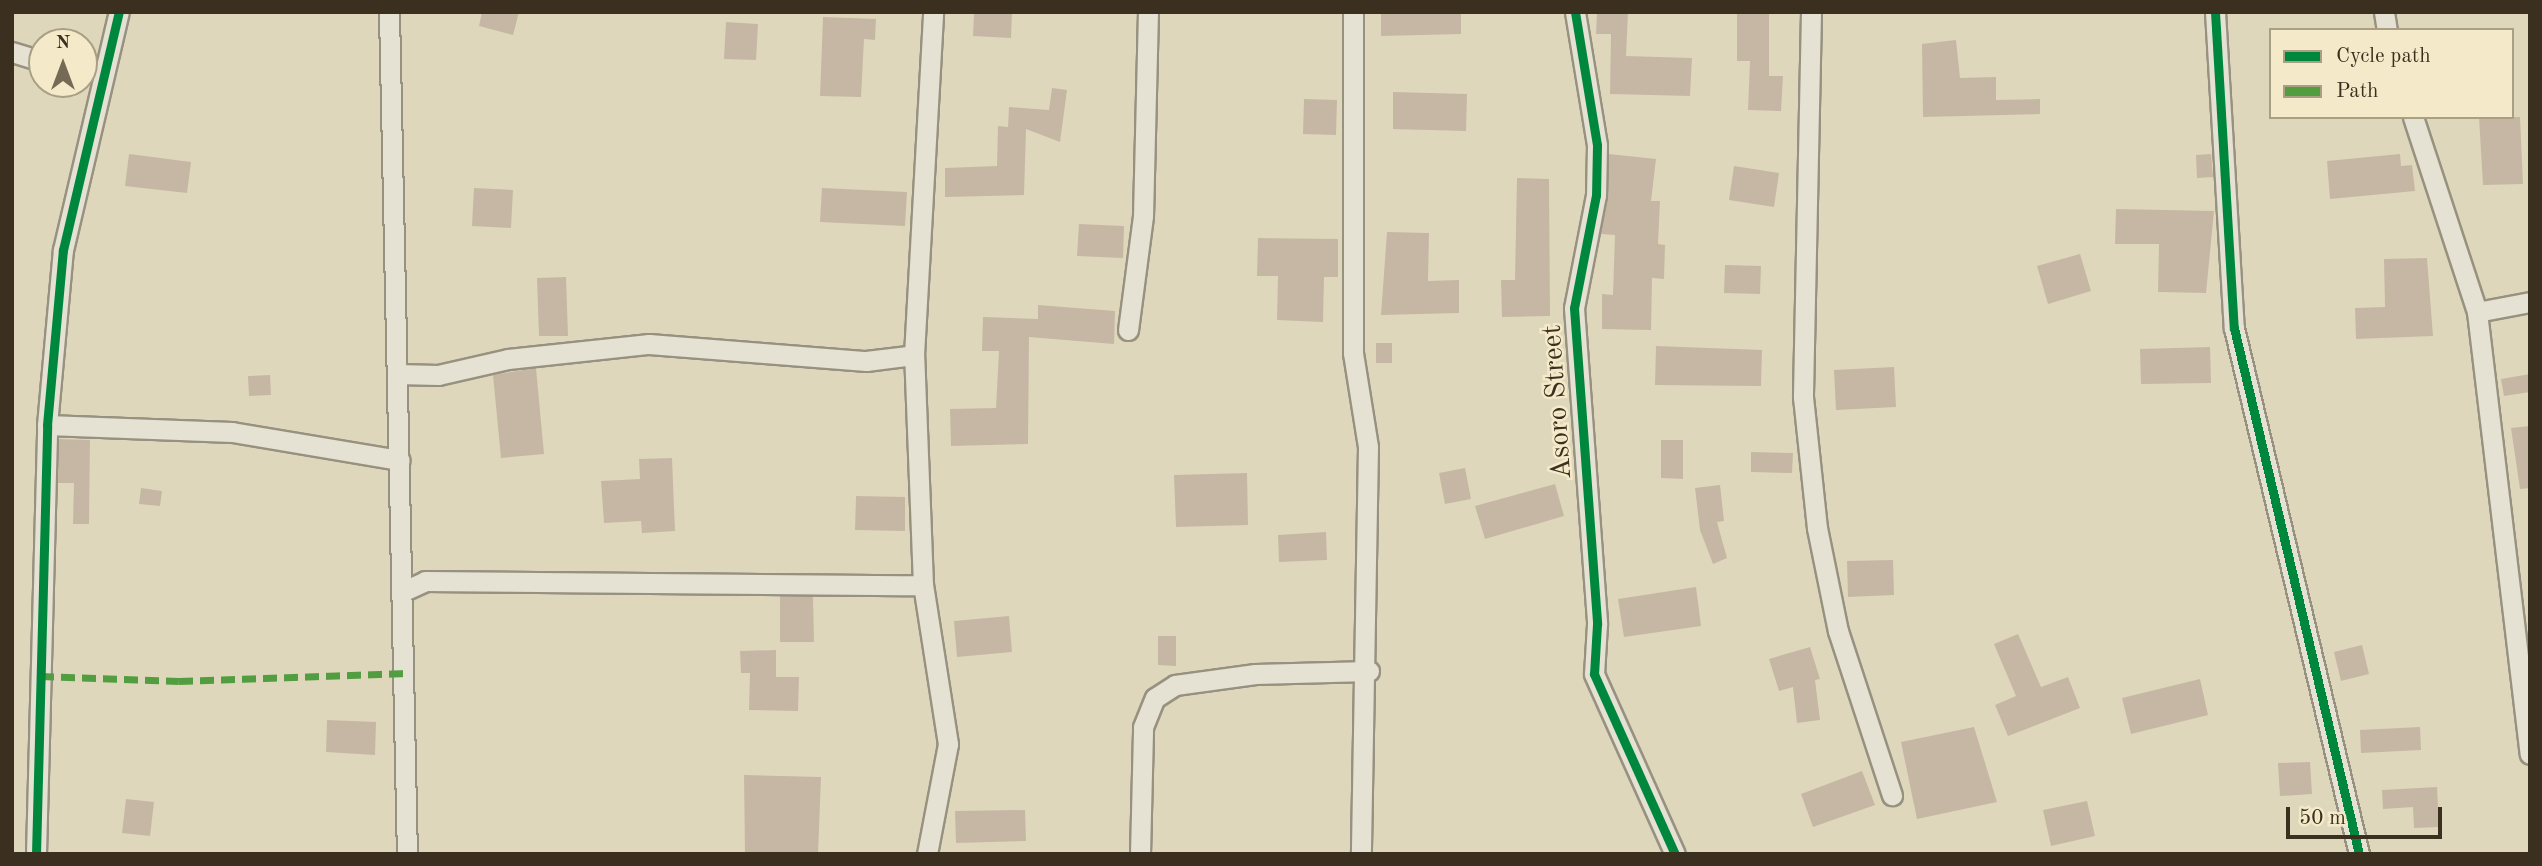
<!DOCTYPE html>
<html>
<head>
<meta charset="utf-8">
<style>
	body { margin:0 }
	#map { position:relative; width:2542px; height:866px; overflow:hidden; background:#dfd7bb; font-family:"Old Standard TT",serif }
	div>[style] { position:absolute }
	[style*='--x'] { left:calc(var(--x)*1px); top:calc(var(--y)*1px); width:calc(var(--w)*1px); rotate:calc(var(--a)*1deg) }
	.building>* { inset:0; background:#c6b7a5 }
	.roads { filter:drop-shadow(2px 0 #979180) drop-shadow(-2px 0 #979180) drop-shadow(0 2px #979180) drop-shadow(0 -2px #979180) }
	.minor>* { height:19px; margin:-9.5px; padding:0 9.5px; transform-origin:9.5px; border-radius:9.5px; background:#e5e1d3 }
	.quiet>* { height:7px; margin-top:-3.5px; transform-origin:0; background:repeating-linear-gradient(90deg,#529d3f 0 14px,transparent 0 21px) }
	.cycleway>* { height:9px; margin:-4.5px; padding:0 4.5px; transform-origin:4.5px; border-radius:4.5px; background:#00873e }
	span { translate:-50% -50%; white-space:nowrap; text-align:center; line-height:1.15; -webkit-text-stroke:5px #f4eac9; paint-order:stroke }
	.street-label { font-size:28px; color:#3b2f20 }
	.frame { position:absolute; inset:0; border:14px solid #3b2f20; pointer-events:none }
	.legend { position:absolute; left:2269px; top:28px; width:245px; height:91px; box-sizing:border-box; background:#f4eac9; border:2px solid #aa9f85; margin:0; padding:9px 12px; list-style:none; font-size:21px; color:#3b2f20 }
	.legend li { display:flex; align-items:center; gap:14px; height:35px }
	.legend b { width:35px; border:2px solid #aa9f85 }
	.north { position:absolute; left:28px; top:28px; width:70px; height:70px; box-sizing:border-box; background:#f4eac9; border:2px solid #aa9f85; border-radius:50%; rotate:0deg; font-size:19px; font-weight:700; line-height:28px; text-align:center; color:#3b2f20 }
	.north::after { content:''; display:block; margin:auto; width:24px; height:32px; background:#746a56; clip-path:polygon(50% 0,100% 100%,50% 72%,0 100%) }
	.scale { position:absolute; left:2286px; top:807px; width:156px; height:32px; box-sizing:border-box; border:4px solid #3b2f20; border-top:0; padding-left:9px; font-size:21px; line-height:24px; white-space:nowrap; color:#3b2f20; -webkit-text-stroke:5px #f4eac9; paint-order:stroke }
</style>
</head>
<body>
<div id="map">
	<div class="building">
		<div style="clip-path:polygon(482px 12px,519px 12px,513px 35px,479px 26px)"></div>
		<div style="clip-path:polygon(974px 12px,1012px 12px,1011px 38px,973px 36px)"></div>
		<div style="clip-path:polygon(1381px 12px,1461px 12px,1461px 34px,1381px 36px)"></div>
		<div style="clip-path:polygon(1597px 12px,1628px 12px,1626px 56px,1692px 58px,1690px 96px,1610px 94px,1611px 34px,1596px 34px)"></div>
		<div style="clip-path:polygon(1737px 12px,1769px 12px,1769px 76px,1783px 76px,1781px 111px,1748px 110px,1750px 61px,1737px 61px)"></div>
		<div style="clip-path:polygon(823px 17px,876px 19px,875px 40px,864px 39px,861px 97px,820px 96px)"></div>
		<div style="clip-path:polygon(726px 22px,758px 24px,756px 60px,724px 59px)"></div>
		<div style="clip-path:polygon(1956px 40px,1960px 78px,1996px 77px,1996px 100px,2040px 99px,2040px 114px,1923px 117px,1922px 44px)"></div>
		<div style="clip-path:polygon(1052px 88px,1067px 90px,1060px 142px,1026px 129px,1024px 195px,945px 197px,945px 168px,997px 166px,998px 126px,1008px 127px,1009px 107px,1049px 110px)"></div>
		<div style="clip-path:polygon(1393px 92px,1467px 94px,1466px 131px,1393px 129px)"></div>
		<div style="clip-path:polygon(1304px 99px,1337px 100px,1336px 135px,1303px 134px)"></div>
		<div style="clip-path:polygon(2479px 117px,2520px 117px,2523px 184px,2483px 185px)"></div>
		<div style="clip-path:polygon(129px 154px,191px 162px,187px 193px,125px 186px)"></div>
		<div style="clip-path:polygon(1609px 154px,1656px 159px,1651px 201px,1660px 201px,1658px 244px,1665px 245px,1664px 279px,1652px 278px,1651px 330px,1602px 329px,1602px 294px,1613px 295px,1615px 235px,1601px 234px)"></div>
		<div style="clip-path:polygon(2211px 154px,2213px 177px,2197px 178px,2196px 155px)"></div>
		<div style="clip-path:polygon(2400px 154px,2401px 166px,2412px 165px,2415px 191px,2330px 199px,2327px 161px)"></div>
		<div style="clip-path:polygon(1734px 166px,1779px 173px,1774px 207px,1729px 200px)"></div>
		<div style="clip-path:polygon(1517px 178px,1549px 179px,1550px 316px,1502px 317px,1501px 280px,1515px 280px)"></div>
		<div style="clip-path:polygon(474px 188px,513px 190px,511px 228px,472px 226px)"></div>
		<div style="clip-path:polygon(822px 188px,907px 192px,905px 226px,820px 222px)"></div>
		<div style="clip-path:polygon(2116px 209px,2214px 211px,2206px 293px,2158px 292px,2159px 244px,2115px 244px)"></div>
		<div style="clip-path:polygon(1079px 224px,1124px 226px,1123px 258px,1077px 256px)"></div>
		<div style="clip-path:polygon(1387px 232px,1429px 233px,1428px 281px,1459px 280px,1459px 313px,1381px 315px)"></div>
		<div style="clip-path:polygon(1258px 238px,1338px 239px,1338px 277px,1324px 277px,1323px 322px,1277px 320px,1278px 276px,1257px 276px)"></div>
		<div style="clip-path:polygon(2080px 254px,2091px 291px,2048px 304px,2037px 266px)"></div>
		<div style="clip-path:polygon(2427px 258px,2433px 336px,2356px 339px,2355px 308px,2385px 307px,2384px 259px)"></div>
		<div style="clip-path:polygon(1725px 265px,1761px 266px,1760px 294px,1724px 293px)"></div>
		<div style="clip-path:polygon(566px 277px,568px 336px,539px 336px,537px 278px)"></div>
		<div style="clip-path:polygon(1038px 305px,1115px 311px,1114px 344px,1029px 337px,1028px 444px,951px 446px,950px 409px,996px 408px,999px 351px,982px 351px,983px 317px,1038px 319px)"></div>
		<div style="clip-path:polygon(1376px 343px,1392px 343px,1392px 363px,1376px 363px)"></div>
		<div style="clip-path:polygon(1656px 346px,1762px 350px,1761px 386px,1655px 385px)"></div>
		<div style="clip-path:polygon(2210px 347px,2211px 383px,2141px 384px,2140px 349px)"></div>
		<div style="clip-path:polygon(1894px 367px,1896px 407px,1836px 410px,1834px 370px)"></div>
		<div style="clip-path:polygon(536px 368px,544px 454px,501px 458px,493px 375px)"></div>
		<div style="clip-path:polygon(2530px 374px,2530px 392px,2504px 396px,2501px 379px)"></div>
		<div style="clip-path:polygon(270px 375px,271px 395px,249px 396px,248px 376px)"></div>
		<div style="clip-path:polygon(2530px 426px,2530px 488px,2520px 489px,2511px 428px)"></div>
		<div style="clip-path:polygon(59px 439px,90px 440px,89px 524px,73px 524px,74px 483px,58px 483px)"></div>
		<div style="clip-path:polygon(1661px 440px,1683px 440px,1683px 479px,1661px 478px)"></div>
		<div style="clip-path:polygon(1751px 452px,1793px 453px,1792px 473px,1751px 472px)"></div>
		<div style="clip-path:polygon(672px 458px,675px 531px,642px 533px,641px 521px,604px 523px,601px 481px,640px 479px,639px 459px)"></div>
		<div style="clip-path:polygon(1465px 468px,1471px 499px,1445px 504px,1439px 473px)"></div>
		<div style="clip-path:polygon(1247px 473px,1248px 525px,1176px 527px,1174px 475px)"></div>
		<div style="clip-path:polygon(1555px 484px,1564px 516px,1485px 539px,1475px 506px)"></div>
		<div style="clip-path:polygon(1720px 485px,1724px 521px,1717px 522px,1727px 558px,1713px 564px,1700px 530px,1695px 488px)"></div>
		<div style="clip-path:polygon(141px 488px,162px 491px,160px 506px,139px 504px)"></div>
		<div style="clip-path:polygon(856px 496px,905px 497px,905px 531px,855px 530px)"></div>
		<div style="clip-path:polygon(1326px 532px,1327px 560px,1279px 562px,1278px 535px)"></div>
		<div style="clip-path:polygon(1893px 560px,1894px 595px,1848px 597px,1847px 561px)"></div>
		<div style="clip-path:polygon(1696px 587px,1701px 626px,1624px 637px,1618px 599px)"></div>
		<div style="clip-path:polygon(780px 596px,813px 596px,814px 642px,780px 642px)"></div>
		<div style="clip-path:polygon(1009px 616px,1012px 652px,957px 657px,954px 621px)"></div>
		<div style="clip-path:polygon(2018px 634px,2041px 687px,2068px 677px,2080px 708px,2008px 736px,1995px 705px,2016px 696px,1994px 644px)"></div>
		<div style="clip-path:polygon(1158px 636px,1176px 636px,1176px 666px,1158px 665px)"></div>
		<div style="clip-path:polygon(2362px 645px,2369px 674px,2341px 681px,2334px 652px)"></div>
		<div style="clip-path:polygon(1810px 647px,1820px 679px,1815px 680px,1820px 720px,1797px 723px,1793px 687px,1779px 691px,1769px 659px)"></div>
		<div style="clip-path:polygon(776px 650px,776px 677px,799px 677px,798px 711px,749px 710px,750px 673px,741px 673px,740px 651px)"></div>
		<div style="clip-path:polygon(2200px 679px,2208px 715px,2131px 734px,2122px 698px)"></div>
		<div style="clip-path:polygon(327px 720px,376px 722px,375px 755px,326px 752px)"></div>
		<div style="clip-path:polygon(1974px 727px,1997px 802px,1917px 819px,1901px 742px)"></div>
		<div style="clip-path:polygon(2420px 727px,2421px 750px,2361px 753px,2360px 730px)"></div>
		<div style="clip-path:polygon(2310px 762px,2312px 794px,2280px 796px,2278px 763px)"></div>
		<div style="clip-path:polygon(1862px 771px,1875px 805px,1813px 827px,1801px 794px)"></div>
		<div style="clip-path:polygon(744px 775px,821px 777px,818px 854px,745px 853px)"></div>
		<div style="clip-path:polygon(2437px 787px,2439px 827px,2414px 828px,2413px 807px,2383px 809px,2382px 790px)"></div>
		<div style="clip-path:polygon(126px 799px,154px 802px,150px 836px,122px 833px)"></div>
		<div style="clip-path:polygon(2087px 801px,2095px 836px,2051px 846px,2043px 810px)"></div>
		<div style="clip-path:polygon(1025px 810px,1026px 841px,956px 843px,955px 811px)"></div>
	</div>
	<div class="roads">
		<div class="minor">
			<div style="--x:389;--y:12;--w:842;--a:88.78"></div>
			<div style="--x:1353;--y:12;--w:341;--a:90"></div>
			<div style="--x:1353;--y:353;--w:95;--a:80.9"></div>
			<div style="--x:1368;--y:447;--w:407;--a:91"></div>
			<div style="--x:1575;--y:12;--w:135;--a:80.6"></div>
			<div style="--x:1597;--y:145;--w:50;--a:91.1"></div>
			<div style="--x:1596;--y:195;--w:115;--a:101"></div>
			<div style="--x:1574;--y:308;--w:317;--a:85.8"></div>
			<div style="--x:1597;--y:624;--w:50;--a:93.4"></div>
			<div style="--x:1594;--y:674;--w:197;--a:65.8"></div>
			<div style="--x:1811;--y:12;--w:385;--a:91.2"></div>
			<div style="--x:1803;--y:397;--w:132;--a:83.9"></div>
			<div style="--x:1817;--y:528;--w:105;--a:78.5"></div>
			<div style="--x:1838;--y:631;--w:173;--a:71.8"></div>
			<div style="--x:2215;--y:12;--w:317;--a:86.6"></div>
			<div style="--x:2234;--y:328;--w:541;--a:76.63"></div>
			<div style="--x:2384;--y:12;--w:18;--a:81"></div>
			<div style="--x:12;--y:52;--w:31;--a:17"></div>
			<div style="--x:2413;--y:117;--w:205;--a:71.8"></div>
			<div style="--x:2477;--y:312;--w:445;--a:83.2"></div>
			<div style="--x:2477;--y:312;--w:54;--a:-10.7"></div>
			<div style="--x:1128;--y:330;--w:115;--a:-82.5"></div>
			<div style="--x:1143;--y:216;--w:204;--a:-88.6"></div>
			<div style="--x:397;--y:374;--w:41;--a:1.4"></div>
			<div style="--x:438;--y:375;--w:72;--a:-12.9"></div>
			<div style="--x:508;--y:359;--w:142;--a:-6.1"></div>
			<div style="--x:649;--y:344;--w:218;--a:4.5"></div>
			<div style="--x:866;--y:361;--w:48;--a:-7.1"></div>
			<div style="--x:47;--y:425;--w:185;--a:2.2"></div>
			<div style="--x:232;--y:432;--w:170;--a:9.5"></div>
			<div style="--x:404;--y:591;--w:23;--a:-25"></div>
			<div style="--x:425;--y:581;--w:498;--a:0.5"></div>
			<div style="--x:36;--y:854;--w:429;--a:-88.5"></div>
			<div style="--x:47;--y:425;--w:176;--a:-84.8"></div>
			<div style="--x:63;--y:250;--w:244;--a:-76.8"></div>
			<div style="--x:927;--y:854;--w:112;--a:-79.2"></div>
			<div style="--x:948;--y:744;--w:161;--a:-98.9"></div>
			<div style="--x:923;--y:585;--w:230;--a:-92.2"></div>
			<div style="--x:914;--y:355;--w:344;--a:-86.8"></div>
			<div style="--x:1140;--y:854;--w:127;--a:-88.6"></div>
			<div style="--x:1143;--y:727;--w:31;--a:-68"></div>
			<div style="--x:1155;--y:698;--w:24;--a:-33"></div>
			<div style="--x:1175;--y:685;--w:81;--a:-7.8"></div>
			<div style="--x:1255;--y:674;--w:114;--a:-1.5"></div>
		</div>
	</div>
	<div class="quiet">
		<div style="--x:40;--y:676;--w:139;--a:2.1"></div>
		<div style="--x:179;--y:681;--w:229;--a:-2"></div>
	</div>
	<div class="cycleway">
		<div style="--x:1575;--y:12;--w:135;--a:80.6"></div>
		<div style="--x:1597;--y:145;--w:50;--a:91.1"></div>
		<div style="--x:1596;--y:195;--w:115;--a:101"></div>
		<div style="--x:1574;--y:308;--w:317;--a:85.8"></div>
		<div style="--x:1597;--y:624;--w:50;--a:93.4"></div>
		<div style="--x:1594;--y:674;--w:197;--a:65.8"></div>
		<div style="--x:2215;--y:12;--w:317;--a:86.6"></div>
		<div style="--x:2234;--y:328;--w:541;--a:76.63"></div>
		<div style="--x:36;--y:854;--w:429;--a:-88.5"></div>
		<div style="--x:47;--y:425;--w:176;--a:-84.8"></div>
		<div style="--x:63;--y:250;--w:244;--a:-76.8"></div>
	</div>
	<div class="street-label">
		<span style="left:1558px;top:402px;rotate:-94deg">Asoro Street</span>
	</div>
	<div class="frame"></div>
	<ul class="legend">
	<li><b style="height:9px;background:#00873e"></b>Cycle path</li>
	<li><b style="height:9px;background:#529d3f"></b>Path</li>
	</ul>
	<div class="north">N</div>
	<div class="scale">50 m</div>
</div>
</body>
</html>
